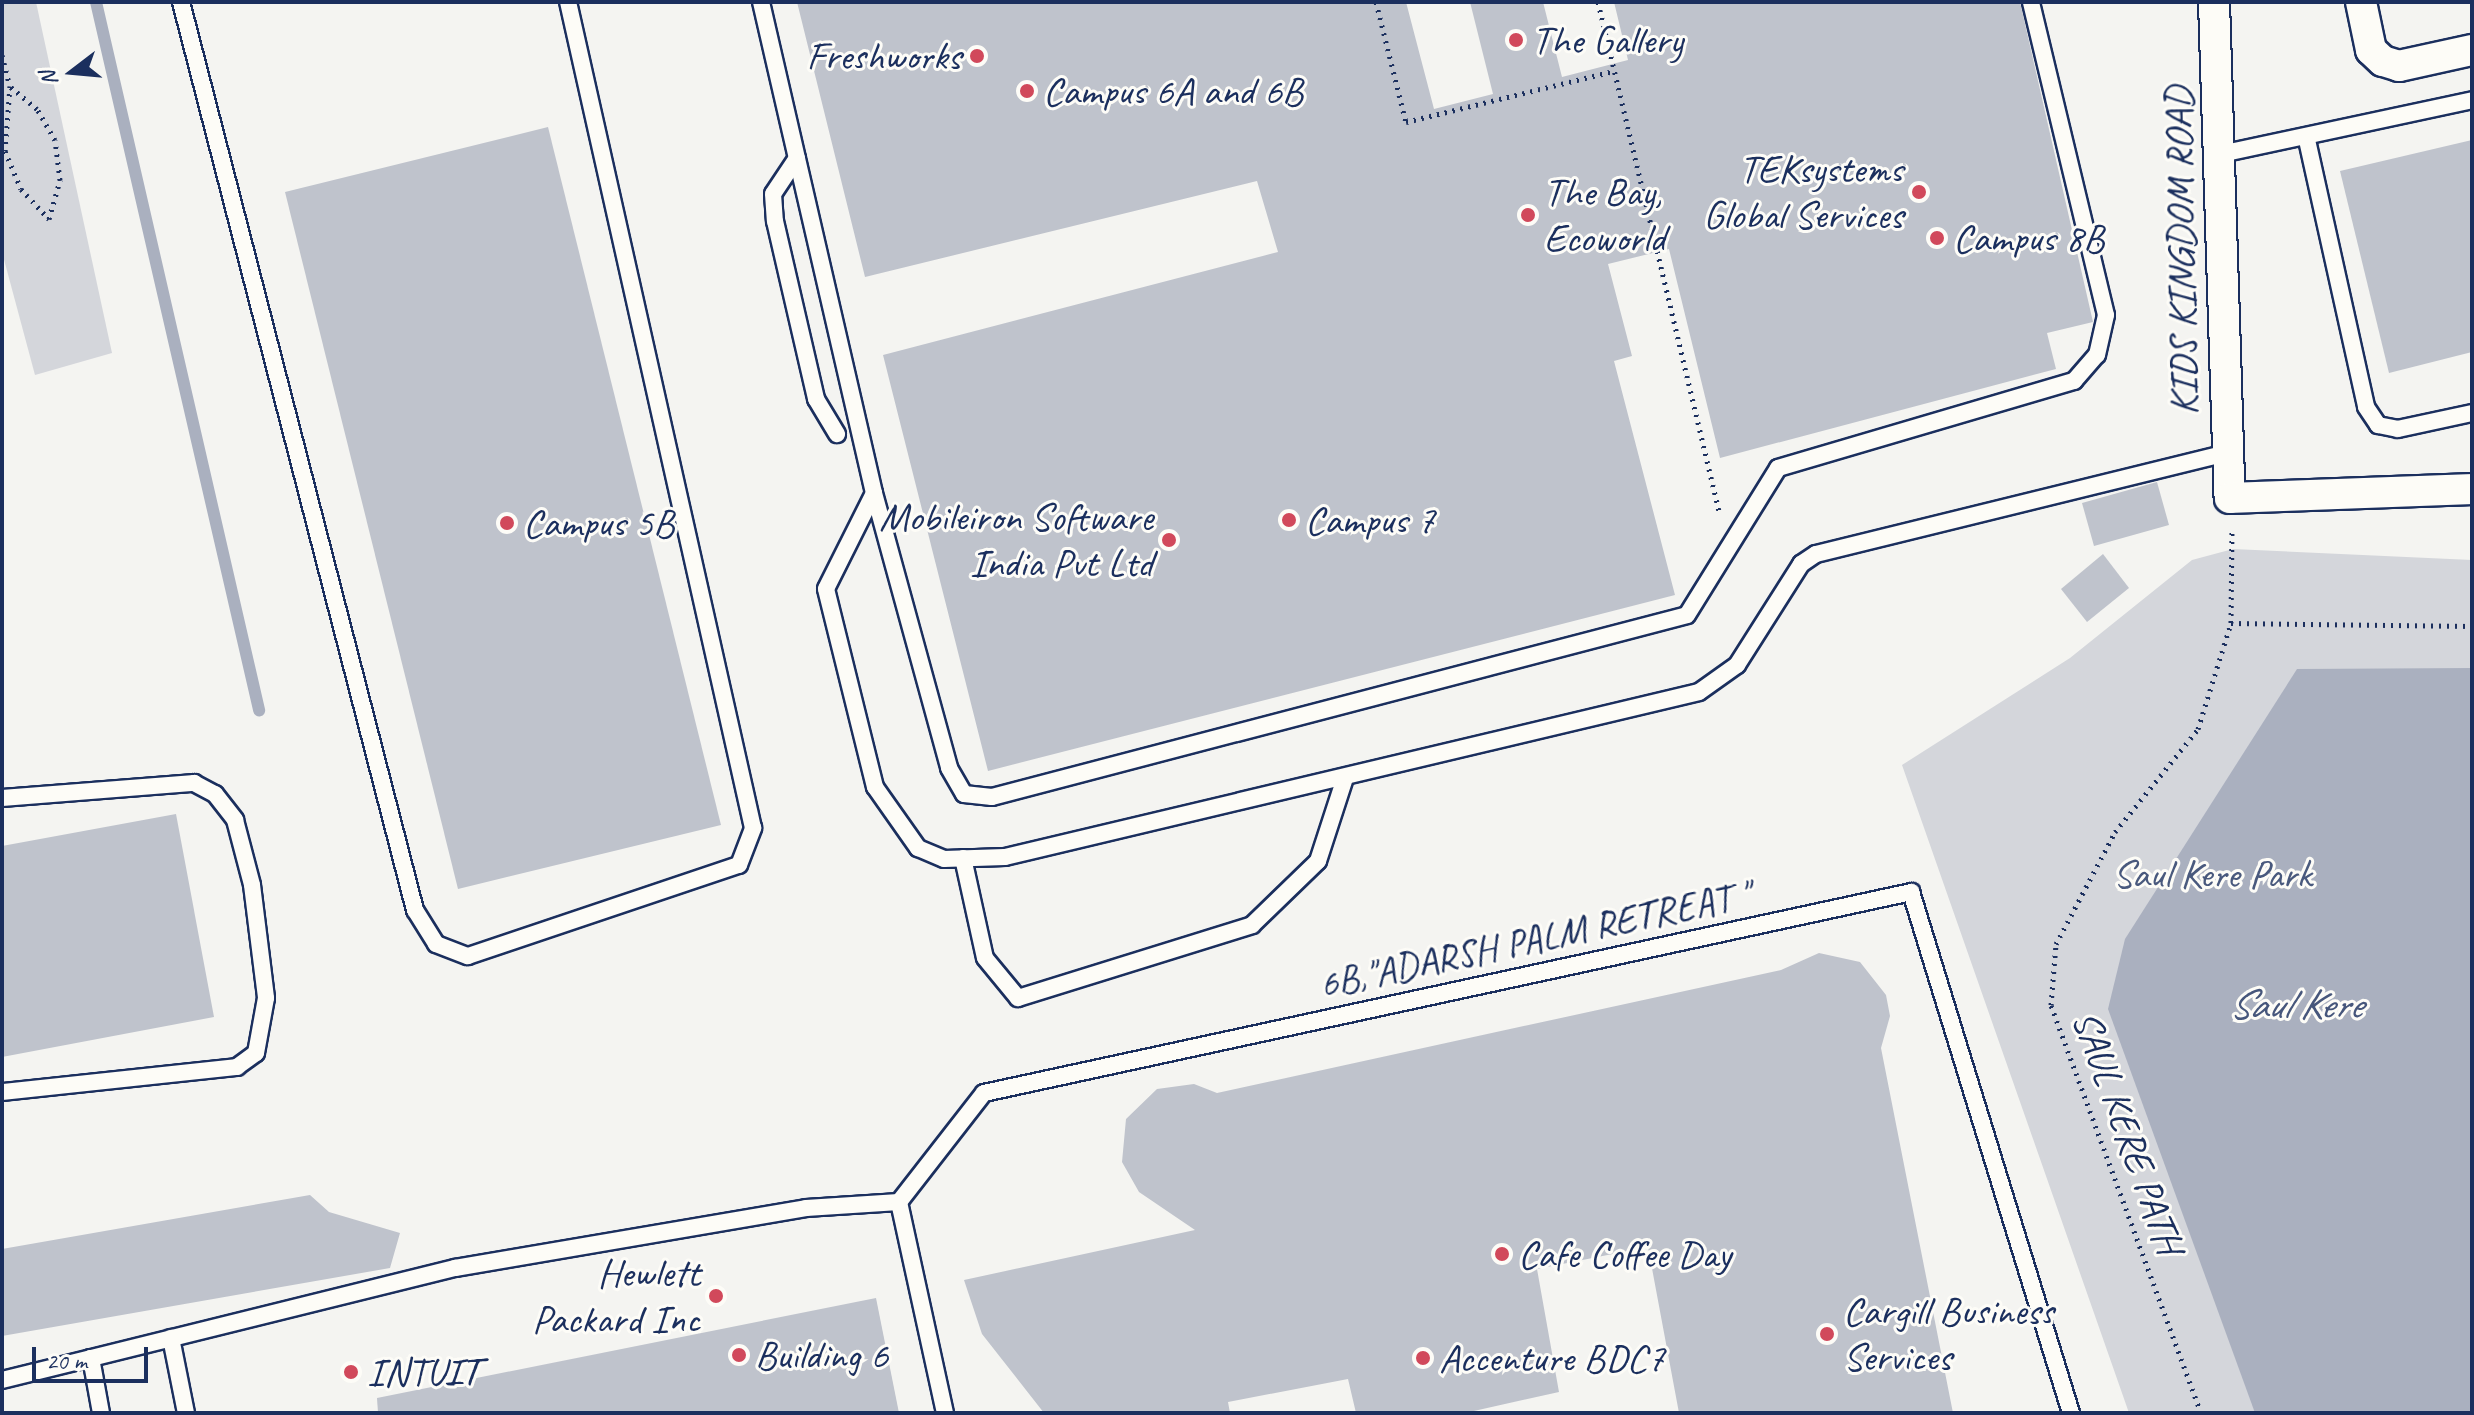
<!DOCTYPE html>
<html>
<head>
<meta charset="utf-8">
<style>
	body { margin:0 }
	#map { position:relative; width:2474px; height:1415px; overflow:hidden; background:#f4f4f1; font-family:Caveat,sans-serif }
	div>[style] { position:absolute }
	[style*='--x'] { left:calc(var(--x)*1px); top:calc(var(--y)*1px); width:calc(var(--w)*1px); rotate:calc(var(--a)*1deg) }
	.green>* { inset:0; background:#d4d6db }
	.water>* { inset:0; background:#aab0bf }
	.stream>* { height:12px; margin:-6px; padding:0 6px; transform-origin:6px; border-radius:6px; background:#aab0bf }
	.building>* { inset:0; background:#bfc3cc }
	.path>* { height:5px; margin-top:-2.5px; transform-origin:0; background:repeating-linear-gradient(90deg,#1b2f5e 0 2px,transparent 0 8px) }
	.roads { filter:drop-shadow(2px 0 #1b2f5e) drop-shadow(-2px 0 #1b2f5e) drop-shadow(0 2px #1b2f5e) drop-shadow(0 -2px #1b2f5e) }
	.service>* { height:16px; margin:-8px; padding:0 8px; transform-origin:8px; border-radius:8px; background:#fdfcf7 }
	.minor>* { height:30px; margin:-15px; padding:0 15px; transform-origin:15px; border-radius:15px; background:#fdfcf7 }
	.dots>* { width:22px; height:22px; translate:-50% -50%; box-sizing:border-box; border:4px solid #fdfcf7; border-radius:50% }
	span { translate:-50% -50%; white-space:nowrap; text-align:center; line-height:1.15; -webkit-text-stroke:6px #fdfcf7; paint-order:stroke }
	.poi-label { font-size:40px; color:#1b2f5e }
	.left { translate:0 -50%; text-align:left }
	.right { translate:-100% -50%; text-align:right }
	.street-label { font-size:40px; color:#1b2f5e }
	.park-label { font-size:40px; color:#49597d }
	.water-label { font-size:42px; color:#46567b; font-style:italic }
	.frame { position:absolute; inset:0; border:4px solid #1b2f5e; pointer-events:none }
	.north { position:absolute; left:32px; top:32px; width:80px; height:80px; -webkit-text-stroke:6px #fdfcf7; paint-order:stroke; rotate:254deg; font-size:22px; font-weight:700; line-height:32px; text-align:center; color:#1b2f5e }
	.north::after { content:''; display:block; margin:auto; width:28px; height:36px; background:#1b2f5e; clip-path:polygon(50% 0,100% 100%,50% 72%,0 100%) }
	.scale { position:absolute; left:32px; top:1347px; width:116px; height:36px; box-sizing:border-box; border:4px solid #1b2f5e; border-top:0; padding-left:10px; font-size:24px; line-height:28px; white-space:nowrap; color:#1b2f5e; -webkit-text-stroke:6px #fdfcf7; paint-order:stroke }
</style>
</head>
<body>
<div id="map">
	<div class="green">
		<div style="clip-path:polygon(2px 2px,36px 2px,112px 353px,35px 375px,2px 252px)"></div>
		<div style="clip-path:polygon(2233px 549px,2472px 560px,2472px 1413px,2129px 1413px,1902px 765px,2070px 658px,2192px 560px)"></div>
	</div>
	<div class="water">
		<div style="clip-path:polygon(2472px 668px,2472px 1413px,2255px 1413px,2108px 1009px,2125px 939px,2297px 669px)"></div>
	</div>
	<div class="stream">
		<div style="--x:96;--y:2;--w:727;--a:77.03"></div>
	</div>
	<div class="building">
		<div style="clip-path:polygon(797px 2px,1406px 2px,1434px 109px,1493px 94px,1470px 2px,1543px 2px,1562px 77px,1628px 60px,1614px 2px,2020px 2px,2093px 322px,2047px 333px,2056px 369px,1720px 458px,1669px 249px,1608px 264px,1632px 356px,1614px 361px,1675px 595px,988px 771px,883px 355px,1278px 252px,1257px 181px,865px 277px)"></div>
		<div style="clip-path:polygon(548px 127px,721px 825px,458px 889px,285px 192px)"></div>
		<div style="clip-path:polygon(2472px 140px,2472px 352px,2389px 373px,2340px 171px)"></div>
		<div style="clip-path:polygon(2157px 482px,2169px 525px,2094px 546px,2082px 503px)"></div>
		<div style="clip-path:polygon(2103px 554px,2129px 588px,2087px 622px,2061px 589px)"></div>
		<div style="clip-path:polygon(176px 814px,214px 1017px,2px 1057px,2px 846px)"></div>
		<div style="clip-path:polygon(1819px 953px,1860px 962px,1886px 995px,1890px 1016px,1881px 1048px,1953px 1413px,1679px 1413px,1648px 1247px,1537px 1269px,1559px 1392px,1465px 1413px,1356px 1413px,1348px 1379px,1228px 1402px,1230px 1413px,1044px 1413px,982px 1334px,964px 1280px,1195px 1230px,1139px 1192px,1122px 1162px,1126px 1119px,1157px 1089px,1194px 1084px,1217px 1093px,1781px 970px)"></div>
		<div style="clip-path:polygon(310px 1195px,329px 1212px,400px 1233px,390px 1268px,2px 1336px,2px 1249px)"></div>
		<div style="clip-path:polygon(876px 1298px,899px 1413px,378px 1413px,377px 1398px)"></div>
	</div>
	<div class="path">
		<div style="--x:1376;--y:2;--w:124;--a:76"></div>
		<div style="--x:1406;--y:122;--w:214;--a:-13.8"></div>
		<div style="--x:1598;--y:2;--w:523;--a:76.63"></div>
		<div style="--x:2;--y:55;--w:32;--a:76"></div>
		<div style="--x:10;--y:86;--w:65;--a:94.4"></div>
		<div style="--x:5;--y:151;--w:41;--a:67.2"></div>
		<div style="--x:21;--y:189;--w:41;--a:47"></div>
		<div style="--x:49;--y:219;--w:41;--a:-74.2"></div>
		<div style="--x:60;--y:180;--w:40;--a:-97.1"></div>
		<div style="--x:55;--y:140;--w:36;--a:-120"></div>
		<div style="--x:37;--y:109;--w:35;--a:-140"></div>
		<div style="--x:2231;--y:623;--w:241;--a:0.7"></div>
		<div style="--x:2201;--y:1413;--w:435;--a:-110.2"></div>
		<div style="--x:2051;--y:1005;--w:61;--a:-85.3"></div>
		<div style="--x:2056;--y:944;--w:127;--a:-62.2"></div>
		<div style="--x:2115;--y:832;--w:132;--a:-51.1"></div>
		<div style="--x:2198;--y:729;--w:111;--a:-72.7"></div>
		<div style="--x:2231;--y:623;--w:93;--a:-89.4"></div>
	</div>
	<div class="roads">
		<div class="service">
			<div style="--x:181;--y:2;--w:938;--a:75.55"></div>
			<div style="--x:415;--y:910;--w:40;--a:58"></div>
			<div style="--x:436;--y:944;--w:34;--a:21"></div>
			<div style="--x:468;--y:956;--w:286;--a:-18.6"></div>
			<div style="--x:739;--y:865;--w:40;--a:-69"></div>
			<div style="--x:753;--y:828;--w:846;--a:-102.62"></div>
			<div style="--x:761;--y:2;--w:504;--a:77.04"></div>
			<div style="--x:874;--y:493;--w:285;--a:74.7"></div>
			<div style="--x:949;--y:768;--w:30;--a:60"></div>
			<div style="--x:964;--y:794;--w:28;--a:6"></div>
			<div style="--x:992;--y:797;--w:718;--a:-14.67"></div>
			<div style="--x:1687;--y:615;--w:173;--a:-58.2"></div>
			<div style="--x:1778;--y:468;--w:309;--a:-16.4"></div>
			<div style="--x:2074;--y:381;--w:35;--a:-49"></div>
			<div style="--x:2097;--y:355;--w:41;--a:-77.3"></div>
			<div style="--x:2106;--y:315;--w:322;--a:-103.5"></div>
			<div style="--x:2307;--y:140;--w:273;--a:77.5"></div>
			<div style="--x:2366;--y:407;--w:22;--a:56"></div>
			<div style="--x:2378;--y:425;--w:20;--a:11"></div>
			<div style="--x:2398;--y:429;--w:76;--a:-12.2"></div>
			<div style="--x:2221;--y:154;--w:257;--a:-12.1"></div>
			<div style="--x:797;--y:158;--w:43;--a:123.7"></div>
			<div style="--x:773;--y:194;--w:27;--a:86"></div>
			<div style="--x:775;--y:221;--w:183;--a:77"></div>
			<div style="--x:816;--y:399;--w:41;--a:59"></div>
			<div style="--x:874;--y:493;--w:107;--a:116.6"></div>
			<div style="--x:826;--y:589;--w:204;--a:76.1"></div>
			<div style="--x:875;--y:787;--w:75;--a:54.8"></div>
			<div style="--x:918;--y:848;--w:28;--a:23"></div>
			<div style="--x:944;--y:859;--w:61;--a:-1.9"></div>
			<div style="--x:1005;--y:857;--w:713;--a:-13.37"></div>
			<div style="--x:1699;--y:692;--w:47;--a:-35.4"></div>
			<div style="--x:1737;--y:665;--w:120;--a:-57.6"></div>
			<div style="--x:1801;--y:564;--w:18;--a:-34"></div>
			<div style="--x:1816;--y:554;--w:422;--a:-13.8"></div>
			<div style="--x:2;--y:798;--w:193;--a:-4.5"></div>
			<div style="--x:194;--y:783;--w:24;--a:28"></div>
			<div style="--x:215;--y:794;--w:33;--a:52"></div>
			<div style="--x:235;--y:820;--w:67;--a:75.3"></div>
			<div style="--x:252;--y:885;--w:114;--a:82.9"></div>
			<div style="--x:266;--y:998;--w:56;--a:100.3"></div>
			<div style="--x:256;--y:1053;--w:24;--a:144"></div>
			<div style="--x:237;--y:1067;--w:236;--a:173.9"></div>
			<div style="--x:963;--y:858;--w:102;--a:77.6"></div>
			<div style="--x:985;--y:958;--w:52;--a:50.5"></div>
			<div style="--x:1018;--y:998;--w:245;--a:-17.3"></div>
			<div style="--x:1252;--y:925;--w:92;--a:-44.1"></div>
			<div style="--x:1318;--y:861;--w:87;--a:-72"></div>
			<div style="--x:171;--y:1338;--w:76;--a:78.7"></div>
			<div style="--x:2;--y:1380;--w:92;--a:-13.9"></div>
			<div style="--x:101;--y:1413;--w:56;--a:-100.3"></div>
			<div style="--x:91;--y:1358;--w:375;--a:-13.9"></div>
			<div style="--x:455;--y:1268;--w:356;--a:-9.7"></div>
			<div style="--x:806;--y:1208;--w:93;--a:-3.7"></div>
			<div style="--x:945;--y:1413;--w:216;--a:-102.3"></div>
			<div style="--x:899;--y:1202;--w:138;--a:-52.1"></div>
			<div style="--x:984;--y:1093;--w:949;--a:-12.23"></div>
			<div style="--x:1911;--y:892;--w:545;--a:72.93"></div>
		</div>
		<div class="minor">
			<div style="--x:2214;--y:2;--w:496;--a:88.2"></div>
			<div style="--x:2230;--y:498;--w:242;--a:-2.1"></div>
			<div style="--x:2361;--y:2;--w:49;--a:78.2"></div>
			<div style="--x:2371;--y:50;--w:16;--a:43"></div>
			<div style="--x:2383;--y:61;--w:17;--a:17"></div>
			<div style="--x:2399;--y:66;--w:75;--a:-12.4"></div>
		</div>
	</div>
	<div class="dots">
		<div style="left:1516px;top:40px;background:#d1495b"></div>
		<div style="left:977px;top:56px;background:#d1495b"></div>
		<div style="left:1027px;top:91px;background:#d1495b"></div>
		<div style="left:1919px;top:192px;background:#d1495b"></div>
		<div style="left:1528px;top:215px;background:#d1495b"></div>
		<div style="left:1937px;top:238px;background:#d1495b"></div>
		<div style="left:1289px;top:520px;background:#d1495b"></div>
		<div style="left:507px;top:523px;background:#d1495b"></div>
		<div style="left:1169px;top:540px;background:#d1495b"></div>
		<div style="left:1502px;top:1254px;background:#d1495b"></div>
		<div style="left:716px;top:1296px;background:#d1495b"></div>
		<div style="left:1827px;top:1334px;background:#d1495b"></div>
		<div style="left:739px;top:1355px;background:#d1495b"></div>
		<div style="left:1423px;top:1358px;background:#d1495b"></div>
		<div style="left:351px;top:1372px;background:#d1495b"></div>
	</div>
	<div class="poi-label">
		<span class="left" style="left:1532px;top:40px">The Gallery</span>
		<span class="right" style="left:961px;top:56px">Freshworks</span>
		<span class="left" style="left:1043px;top:91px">Campus 6A and 6B</span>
		<span class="right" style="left:1903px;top:192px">TEKsystems<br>Global Services</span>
		<span class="left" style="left:1544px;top:215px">The Bay,<br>Ecoworld</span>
		<span class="left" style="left:1953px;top:238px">Campus 8B</span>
		<span class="right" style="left:1153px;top:540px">Mobileiron Software<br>India Pvt Ltd</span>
		<span class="left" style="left:1305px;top:520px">Campus 7</span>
		<span class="left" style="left:523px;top:523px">Campus 5B</span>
		<span class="left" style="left:1518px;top:1254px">Cafe Coffee Day</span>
		<span class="right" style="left:700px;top:1296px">Hewlett<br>Packard Inc</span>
		<span class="left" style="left:1843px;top:1334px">Cargill Business<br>Services</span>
		<span class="left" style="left:755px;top:1355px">Building 6</span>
		<span class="left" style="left:1439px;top:1358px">Accenture BDC7</span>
		<span class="left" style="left:367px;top:1372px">INTUIT</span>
	</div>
	<div class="street-label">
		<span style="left:2181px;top:251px;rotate:-91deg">KIDS KINGDOM ROAD</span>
		<span style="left:1534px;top:939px;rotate:-12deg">6B,"ADARSH PALM RETREAT "</span>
		<span style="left:2128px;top:1132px;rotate:70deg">SAUL KERE PATH</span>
	</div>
	<div class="park-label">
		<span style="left:2212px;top:874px">Saul Kere Park</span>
	</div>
	<div class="water-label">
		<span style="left:2295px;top:1005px">Saul Kere</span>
	</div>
	<div class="frame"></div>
	<div class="north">N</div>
	<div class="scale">20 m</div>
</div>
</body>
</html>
